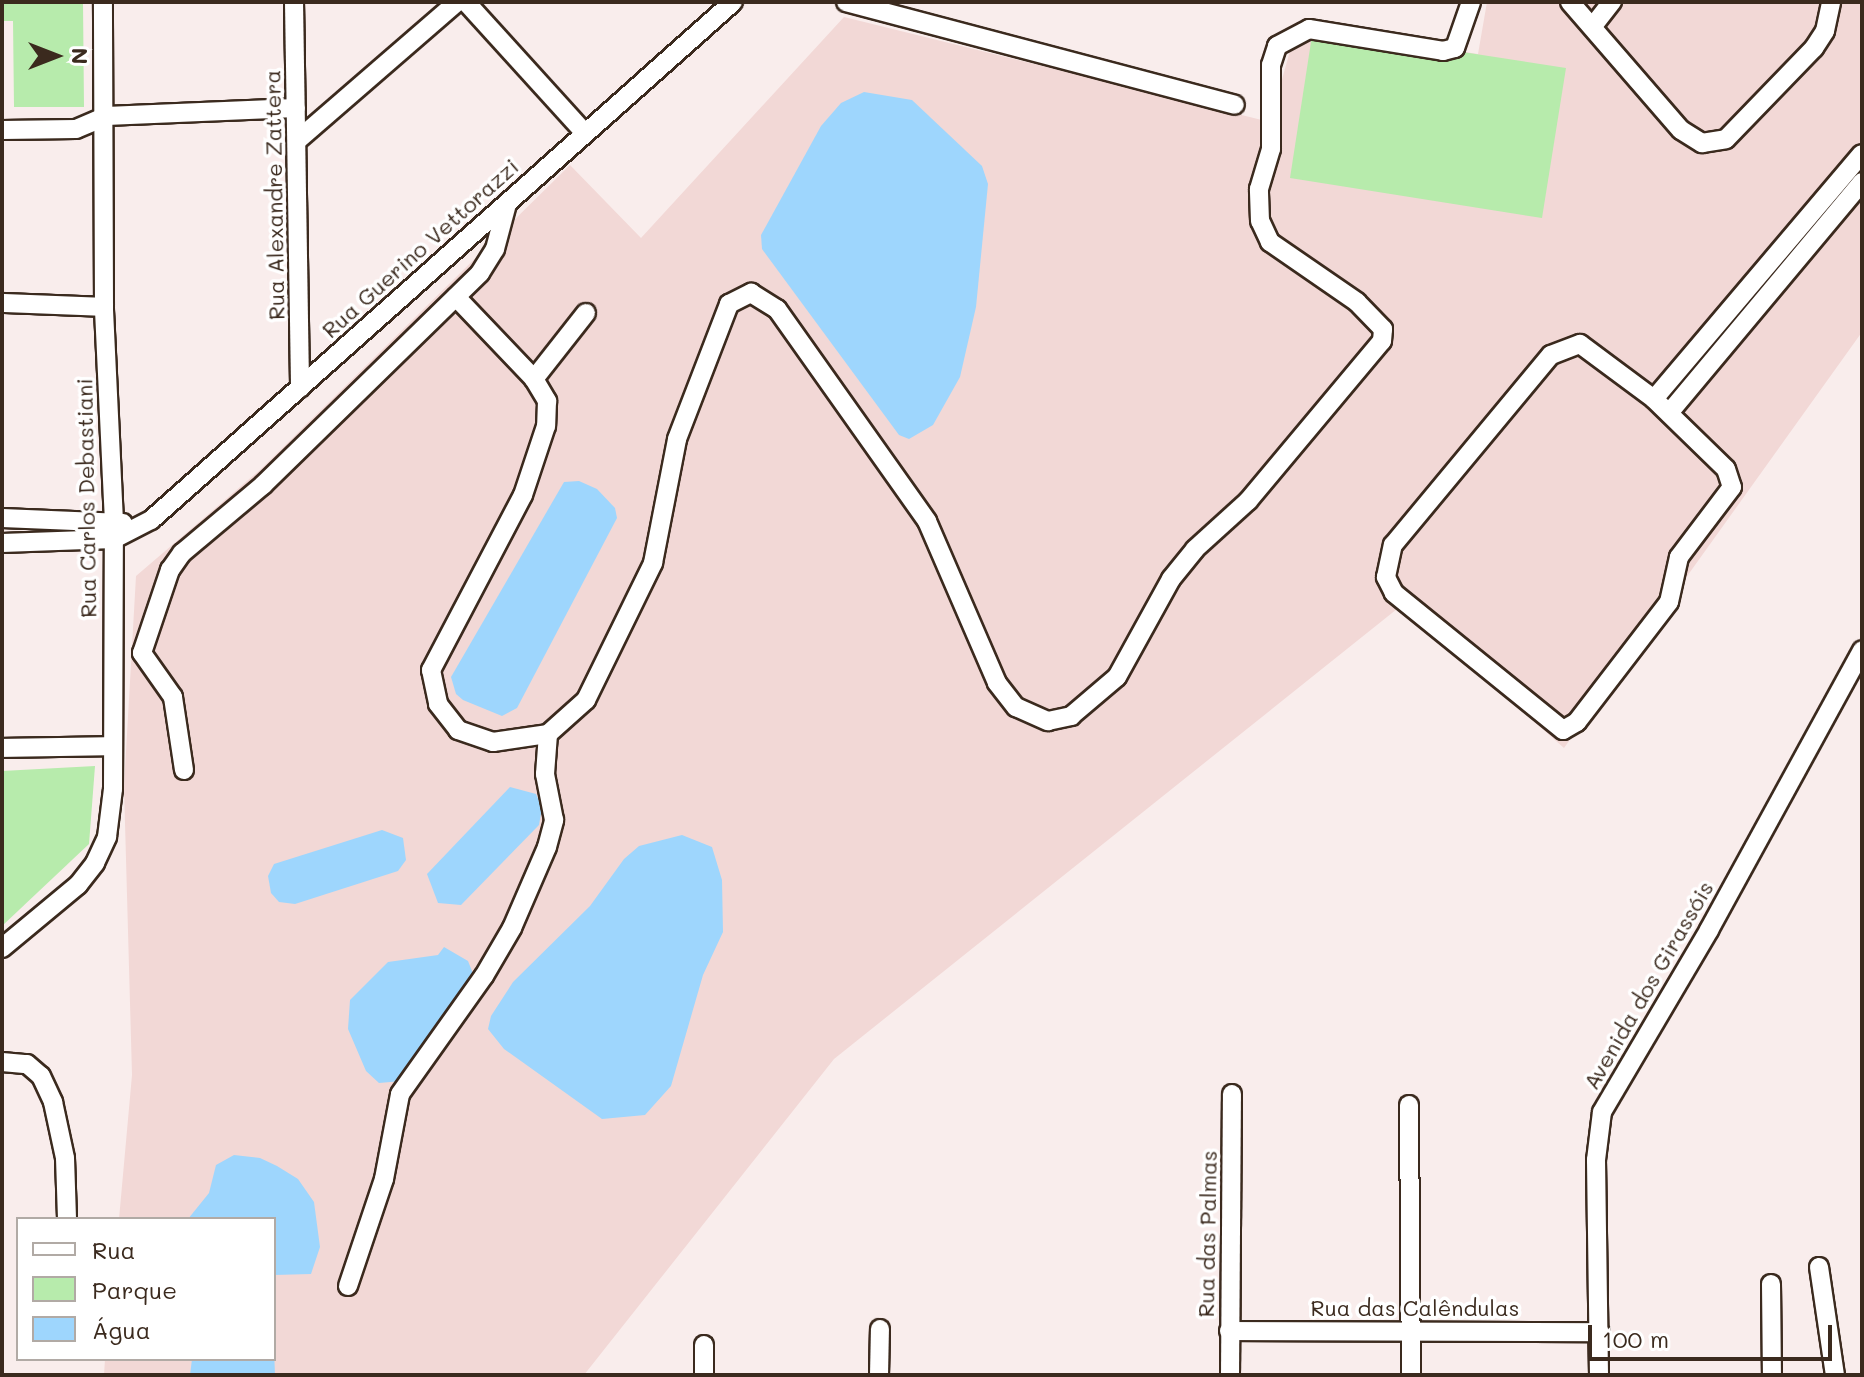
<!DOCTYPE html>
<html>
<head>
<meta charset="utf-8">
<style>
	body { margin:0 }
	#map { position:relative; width:1864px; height:1377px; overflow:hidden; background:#f9edec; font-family:Mali,sans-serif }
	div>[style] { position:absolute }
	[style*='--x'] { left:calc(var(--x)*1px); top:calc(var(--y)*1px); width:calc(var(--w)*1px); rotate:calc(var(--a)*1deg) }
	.built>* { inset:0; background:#f2d8d6 }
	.green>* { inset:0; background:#b7ebac }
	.water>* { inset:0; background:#9ed6fd }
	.roads { filter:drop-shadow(2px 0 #3b2a1e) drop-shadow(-2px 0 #3b2a1e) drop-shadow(0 2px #3b2a1e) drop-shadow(0 -2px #3b2a1e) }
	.minor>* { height:18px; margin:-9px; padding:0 9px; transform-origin:9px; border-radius:9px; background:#fff }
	span { translate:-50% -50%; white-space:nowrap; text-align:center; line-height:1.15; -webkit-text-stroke:7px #fff; paint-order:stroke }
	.street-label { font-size:22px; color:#3b2a1e }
	.frame { position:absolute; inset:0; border:4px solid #3b2a1e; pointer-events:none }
	.legend { position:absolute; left:16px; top:1217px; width:260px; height:144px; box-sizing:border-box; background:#fff; border:2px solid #b1aaa5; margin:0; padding:10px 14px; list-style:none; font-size:24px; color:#3b2a1e }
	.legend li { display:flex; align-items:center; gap:16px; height:40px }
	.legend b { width:40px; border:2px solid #b1aaa5 }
	.north { position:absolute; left:16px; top:16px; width:80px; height:80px; -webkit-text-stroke:6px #fff; paint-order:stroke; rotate:90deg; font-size:22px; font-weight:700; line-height:32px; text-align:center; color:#3b2a1e }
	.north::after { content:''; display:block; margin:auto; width:28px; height:36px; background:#3b2a1e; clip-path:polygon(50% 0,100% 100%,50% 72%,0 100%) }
	.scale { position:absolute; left:1588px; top:1325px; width:244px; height:36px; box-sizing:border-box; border:4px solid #3b2a1e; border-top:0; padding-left:10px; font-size:24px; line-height:28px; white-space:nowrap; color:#3b2a1e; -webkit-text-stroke:6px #fff; paint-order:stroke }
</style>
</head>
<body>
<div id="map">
	<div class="built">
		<div style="clip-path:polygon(1487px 2px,1862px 2px,1862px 332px,1564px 748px,1402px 605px,834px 1059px,584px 1375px,104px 1375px,105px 1359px,274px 1359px,274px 1219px,119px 1219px,132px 1075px,124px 787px,136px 576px,261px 469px,570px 165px,641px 238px,844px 17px,1270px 122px,1297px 26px,1478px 54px)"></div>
	</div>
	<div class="green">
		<div style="clip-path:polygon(2px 2px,83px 2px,84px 107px,14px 107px,13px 21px,2px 21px)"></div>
		<div style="clip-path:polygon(1313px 29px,1566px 68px,1542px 218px,1290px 178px)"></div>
		<div style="clip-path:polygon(95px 766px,89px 844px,2px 926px,2px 771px)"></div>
	</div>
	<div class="water">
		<div style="clip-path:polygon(864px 92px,912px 100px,982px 166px,988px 184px,976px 307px,960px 377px,933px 425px,909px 439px,899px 435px,762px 249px,761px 235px,821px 126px,841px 103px)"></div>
		<div style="clip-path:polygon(579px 481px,597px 489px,615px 508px,617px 518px,517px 708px,502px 716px,463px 700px,456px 694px,451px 677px,564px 482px)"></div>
		<div style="clip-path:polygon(510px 787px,536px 794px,542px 808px,539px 825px,461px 905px,438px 903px,427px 874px)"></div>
		<div style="clip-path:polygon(382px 830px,403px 838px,406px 860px,398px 871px,295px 904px,279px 902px,271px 893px,268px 876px,274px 864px)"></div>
		<div style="clip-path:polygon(682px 835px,712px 847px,722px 880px,723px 932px,703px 975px,671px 1086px,645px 1115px,602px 1119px,504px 1049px,488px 1029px,491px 1016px,513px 982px,590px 906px,624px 859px,639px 846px)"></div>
		<div style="clip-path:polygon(444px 947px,468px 961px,474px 976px,402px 1081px,379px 1083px,366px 1071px,348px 1029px,350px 1000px,388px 962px,438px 955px)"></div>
		<div style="clip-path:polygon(234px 1155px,260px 1158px,277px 1166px,298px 1179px,314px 1202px,320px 1247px,311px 1274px,274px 1275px,274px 1219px,188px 1219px,209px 1193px,216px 1165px)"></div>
		<div style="clip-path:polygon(274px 1349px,275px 1375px,190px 1375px,192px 1359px,274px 1359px)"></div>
	</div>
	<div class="roads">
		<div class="minor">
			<div style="--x:294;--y:2;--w:386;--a:89.1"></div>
			<div style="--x:466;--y:2;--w:176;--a:47.8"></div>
			<div style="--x:846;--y:2;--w:402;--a:14.8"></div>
			<div style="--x:1570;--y:2;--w:169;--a:49.1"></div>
			<div style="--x:1681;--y:130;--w:25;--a:32"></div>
			<div style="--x:1702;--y:143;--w:24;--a:-9"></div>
			<div style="--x:1726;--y:139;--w:127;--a:-46"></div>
			<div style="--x:1814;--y:48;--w:20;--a:-57"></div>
			<div style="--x:1825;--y:31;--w:30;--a:-78"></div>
			<div style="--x:1593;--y:26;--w:31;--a:-52"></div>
			<div style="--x:2;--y:130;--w:74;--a:-0.8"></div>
			<div style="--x:76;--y:129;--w:33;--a:-23"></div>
			<div style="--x:106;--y:116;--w:190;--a:-2.4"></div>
			<div style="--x:299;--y:139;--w:209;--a:-40.9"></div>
			<div style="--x:456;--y:297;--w:113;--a:46.4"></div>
			<div style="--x:534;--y:379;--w:26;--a:59"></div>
			<div style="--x:547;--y:401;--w:25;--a:92"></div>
			<div style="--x:546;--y:426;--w:73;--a:108.4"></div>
			<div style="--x:523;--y:495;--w:198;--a:117.7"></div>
			<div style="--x:431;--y:670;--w:35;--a:78"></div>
			<div style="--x:438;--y:704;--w:33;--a:52"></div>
			<div style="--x:458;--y:730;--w:37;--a:19"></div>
			<div style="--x:493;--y:742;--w:56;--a:-8.3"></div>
			<div style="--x:548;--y:734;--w:51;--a:-41.8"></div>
			<div style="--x:586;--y:700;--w:153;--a:-63.9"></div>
			<div style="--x:653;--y:563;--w:126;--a:-79"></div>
			<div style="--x:677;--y:439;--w:145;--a:-68.9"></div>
			<div style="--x:729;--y:304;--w:25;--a:-27"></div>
			<div style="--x:751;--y:293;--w:31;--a:32"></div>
			<div style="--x:777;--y:309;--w:260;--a:54.7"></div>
			<div style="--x:927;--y:521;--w:176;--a:66.6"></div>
			<div style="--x:997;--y:683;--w:31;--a:52"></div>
			<div style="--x:1016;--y:707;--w:35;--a:24"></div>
			<div style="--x:1048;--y:721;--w:24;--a:-12"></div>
			<div style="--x:1071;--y:716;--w:60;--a:-40.3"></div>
			<div style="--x:1117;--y:677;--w:112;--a:-61.1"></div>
			<div style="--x:1171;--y:579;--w:38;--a:-51"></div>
			<div style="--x:1195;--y:549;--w:72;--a:-42.2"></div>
			<div style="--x:1248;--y:501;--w:209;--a:-50.1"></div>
			<div style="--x:1382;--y:341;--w:12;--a:-85"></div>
			<div style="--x:1383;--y:329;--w:37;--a:-134"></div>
			<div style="--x:1357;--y:302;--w:106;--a:-145.4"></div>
			<div style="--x:1270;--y:242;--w:23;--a:-115"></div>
			<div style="--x:1260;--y:221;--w:32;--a:-92"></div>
			<div style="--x:1259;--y:189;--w:42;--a:-73.3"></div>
			<div style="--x:1271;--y:149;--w:84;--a:-90"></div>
			<div style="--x:1271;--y:65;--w:20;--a:-72"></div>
			<div style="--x:1277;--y:46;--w:36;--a:-28"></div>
			<div style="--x:1309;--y:29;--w:136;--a:9.3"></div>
			<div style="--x:1443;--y:51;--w:12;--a:-14"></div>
			<div style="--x:1455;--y:48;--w:49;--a:-70.8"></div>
			<div style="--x:2;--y:303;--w:102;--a:2.2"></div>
			<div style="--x:1580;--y:344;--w:92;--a:36.6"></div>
			<div style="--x:1654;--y:399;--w:100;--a:44.2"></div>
			<div style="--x:1726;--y:469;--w:19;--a:72"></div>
			<div style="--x:1732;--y:487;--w:88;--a:127.1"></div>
			<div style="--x:1679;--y:557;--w:46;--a:102.5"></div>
			<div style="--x:1669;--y:602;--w:151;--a:127.5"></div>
			<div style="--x:1577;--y:722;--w:16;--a:150"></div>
			<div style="--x:1563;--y:730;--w:218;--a:-141"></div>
			<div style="--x:1394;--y:593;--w:18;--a:-117"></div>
			<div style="--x:1386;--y:577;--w:33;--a:-78"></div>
			<div style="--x:1393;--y:545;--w:247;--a:-50.3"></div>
			<div style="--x:1551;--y:355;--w:31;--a:-21"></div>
			<div style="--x:534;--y:379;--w:84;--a:-51.8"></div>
			<div style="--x:1654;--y:399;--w:321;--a:-49.7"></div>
			<div style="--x:1669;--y:413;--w:301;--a:-50.1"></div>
			<div style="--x:2;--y:518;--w:121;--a:2.4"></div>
			<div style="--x:2;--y:543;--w:112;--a:-2"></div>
			<div style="--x:114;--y:539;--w:42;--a:-27.2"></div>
			<div style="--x:151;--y:520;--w:779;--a:-41.67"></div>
			<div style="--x:2;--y:748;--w:110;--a:-1"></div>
			<div style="--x:184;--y:770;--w:74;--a:-98.6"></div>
			<div style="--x:173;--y:697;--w:54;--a:-125.2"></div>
			<div style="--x:142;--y:653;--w:88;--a:-71.4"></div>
			<div style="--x:170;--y:570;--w:21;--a:-55"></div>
			<div style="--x:182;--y:553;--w:106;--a:-40"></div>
			<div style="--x:263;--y:485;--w:303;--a:-44.3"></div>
			<div style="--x:480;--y:273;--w:28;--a:-58"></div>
			<div style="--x:495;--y:249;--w:47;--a:-75.1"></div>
			<div style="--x:2;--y:948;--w:99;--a:-39.7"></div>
			<div style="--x:78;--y:885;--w:28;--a:-52"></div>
			<div style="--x:95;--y:863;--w:29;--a:-65"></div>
			<div style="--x:107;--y:837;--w:48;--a:-82.9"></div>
			<div style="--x:113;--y:789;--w:267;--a:-89.8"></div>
			<div style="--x:114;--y:522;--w:215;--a:-92.7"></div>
			<div style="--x:104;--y:307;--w:305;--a:-90.2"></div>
			<div style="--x:2;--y:1062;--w:25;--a:5"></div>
			<div style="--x:27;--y:1064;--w:18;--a:41"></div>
			<div style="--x:41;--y:1076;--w:29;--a:65"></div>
			<div style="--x:53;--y:1102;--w:57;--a:77.9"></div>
			<div style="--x:65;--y:1158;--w:61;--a:88.1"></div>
			<div style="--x:1409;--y:1105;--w:270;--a:89.6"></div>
			<div style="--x:1819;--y:1267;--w:109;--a:81.6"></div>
			<div style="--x:1771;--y:1284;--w:91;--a:89.4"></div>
			<div style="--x:348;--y:1286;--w:113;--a:-71.4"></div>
			<div style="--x:384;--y:1179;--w:86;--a:-79.3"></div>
			<div style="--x:400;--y:1094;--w:145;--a:-54.6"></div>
			<div style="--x:484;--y:976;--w:56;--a:-59.7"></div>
			<div style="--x:512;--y:928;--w:88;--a:-66.6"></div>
			<div style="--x:547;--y:847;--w:28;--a:-75"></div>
			<div style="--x:554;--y:820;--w:47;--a:-101.1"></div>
			<div style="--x:545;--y:774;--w:40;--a:-85.7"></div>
			<div style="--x:1229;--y:1331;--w:371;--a:0.2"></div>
			<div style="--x:704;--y:1375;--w:30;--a:-90"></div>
			<div style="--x:879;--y:1375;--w:46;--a:-88.8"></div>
			<div style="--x:1230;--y:1375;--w:281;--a:-89.6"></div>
			<div style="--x:1599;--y:1375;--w:215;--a:-90.8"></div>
			<div style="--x:1596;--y:1160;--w:48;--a:-82.9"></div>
			<div style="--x:1602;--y:1112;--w:211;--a:-59.5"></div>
			<div style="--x:1709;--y:930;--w:319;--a:-61.3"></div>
		</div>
	</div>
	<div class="street-label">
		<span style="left:274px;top:195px;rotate:-91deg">Rua Alexandre Zattera</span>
		<span style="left:420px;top:248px;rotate:-42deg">Rua Guerino Vettorazzi</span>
		<span style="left:86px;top:498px;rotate:-91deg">Rua Carlos Debastiani</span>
		<span style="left:1648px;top:985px;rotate:-60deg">Avenida dos Girassóis</span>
		<span style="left:1207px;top:1234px;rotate:-89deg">Rua das Palmas</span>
		<span style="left:1415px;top:1308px">Rua das Calêndulas</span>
	</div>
	<div class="frame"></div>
	<ul class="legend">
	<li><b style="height:10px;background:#fff"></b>Rua</li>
	<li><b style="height:22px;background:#b7ebac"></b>Parque</li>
	<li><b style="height:22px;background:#9ed6fd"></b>Água</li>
	</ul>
	<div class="north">N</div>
	<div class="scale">100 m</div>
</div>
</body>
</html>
